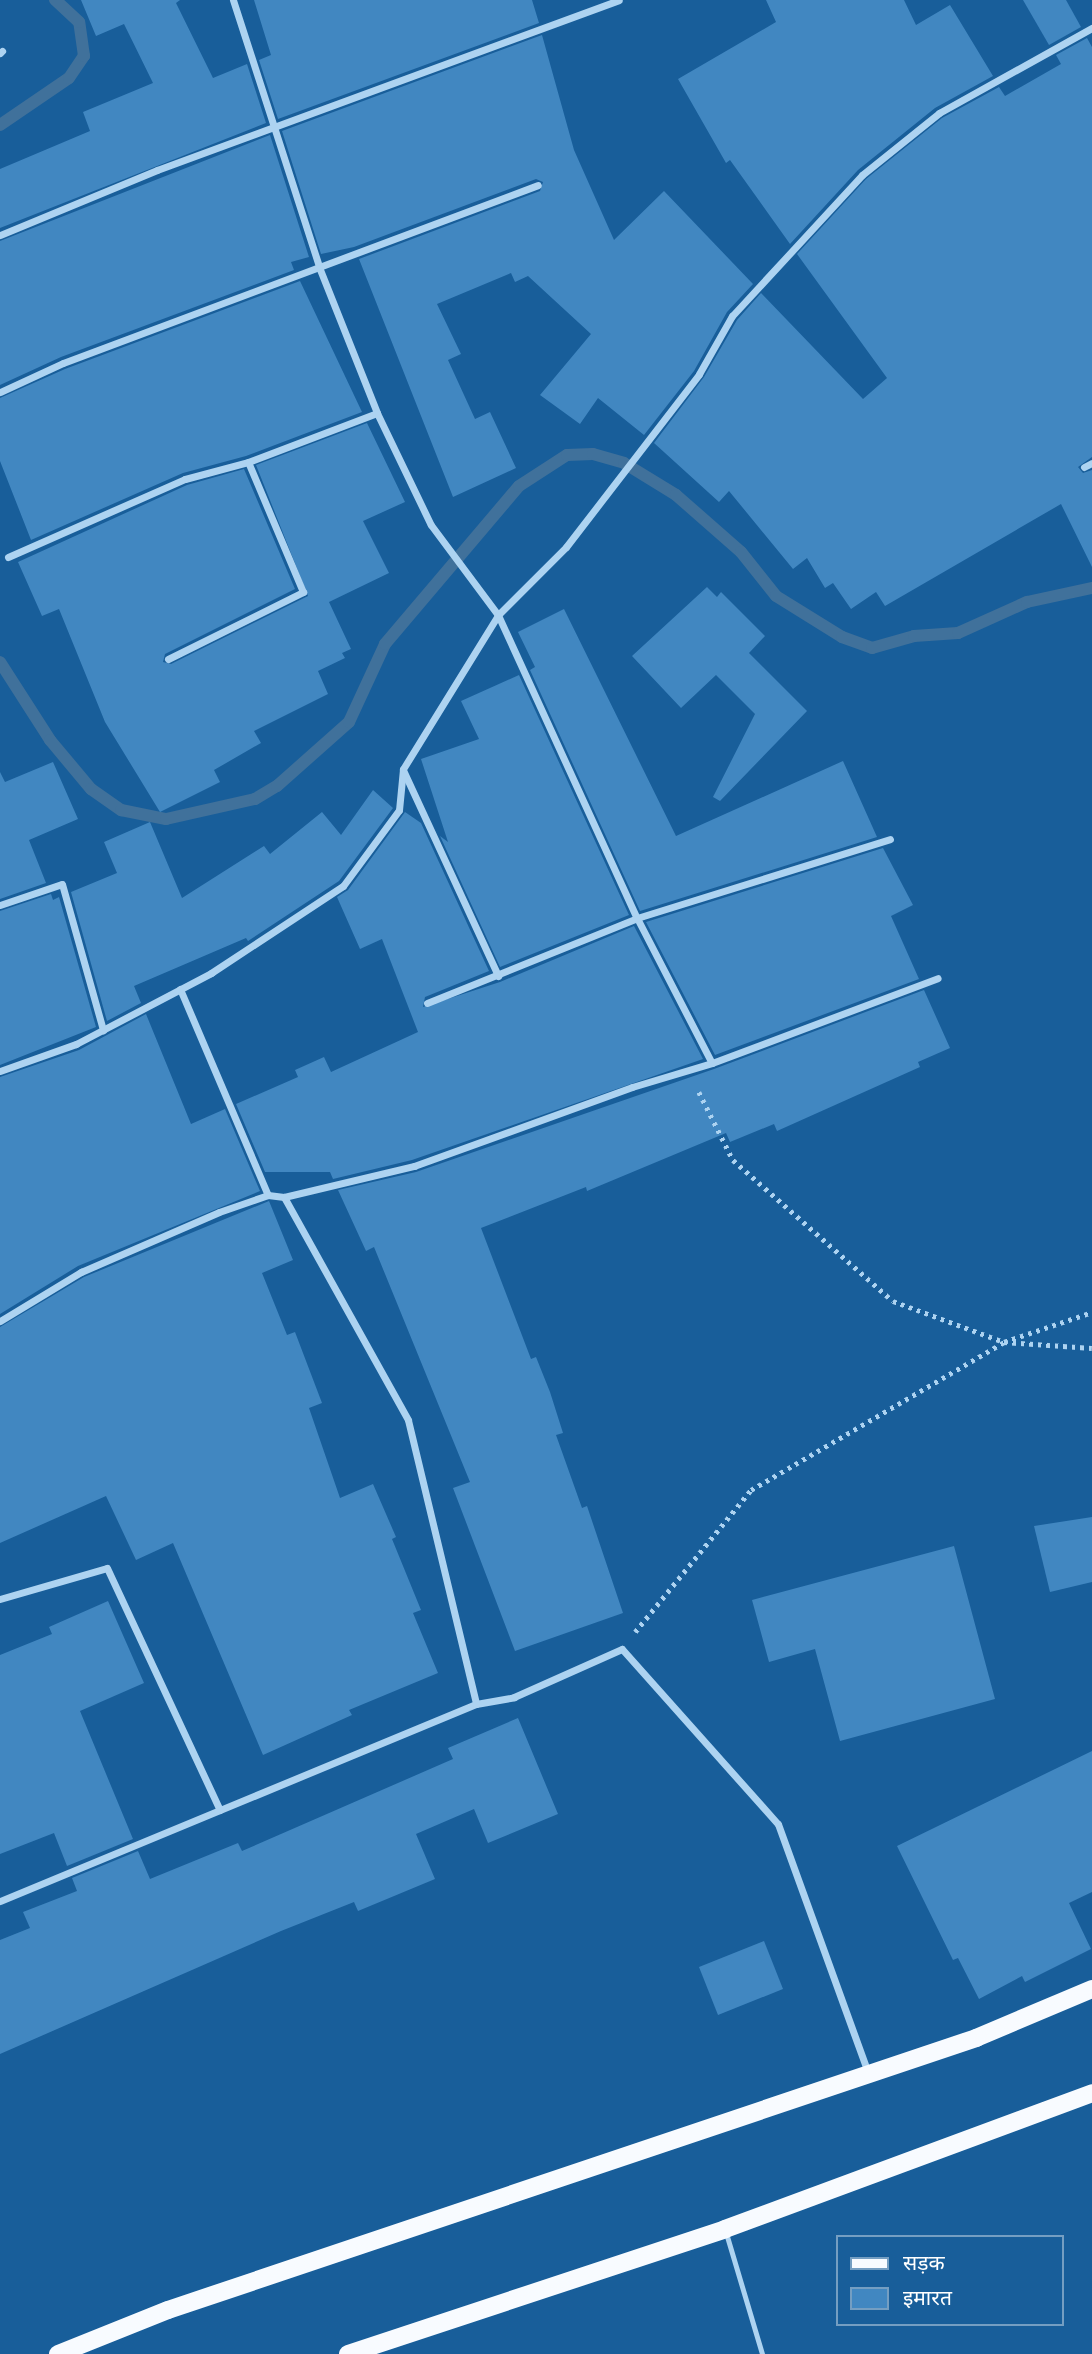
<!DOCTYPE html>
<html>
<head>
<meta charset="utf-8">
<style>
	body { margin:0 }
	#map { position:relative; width:1092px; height:2354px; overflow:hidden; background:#185e9a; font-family:Manrope,"Noto Sans Devanagari",sans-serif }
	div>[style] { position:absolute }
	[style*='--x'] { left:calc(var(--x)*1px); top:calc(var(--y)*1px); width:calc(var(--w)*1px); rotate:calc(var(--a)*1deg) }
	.stream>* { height:12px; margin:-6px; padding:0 6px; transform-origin:6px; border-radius:6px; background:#40719b }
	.building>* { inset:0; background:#4187c1 }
	.path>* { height:4.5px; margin-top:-2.25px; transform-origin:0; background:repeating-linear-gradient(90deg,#add3f1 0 3.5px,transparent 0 8.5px) }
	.lane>* { height:5px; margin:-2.5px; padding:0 2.5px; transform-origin:2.5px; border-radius:2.5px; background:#add3f1 }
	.street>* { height:7px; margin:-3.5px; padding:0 3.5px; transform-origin:3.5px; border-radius:3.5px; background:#add3f1 }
	.primary>* { height:18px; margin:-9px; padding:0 9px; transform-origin:9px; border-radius:9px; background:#f8fbff }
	span { translate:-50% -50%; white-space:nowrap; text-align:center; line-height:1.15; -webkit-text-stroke:7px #185e9a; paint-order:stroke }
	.legend { position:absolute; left:836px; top:2235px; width:228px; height:91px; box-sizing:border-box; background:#185e9a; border:2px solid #749ec2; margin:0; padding:9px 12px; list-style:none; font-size:21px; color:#fff }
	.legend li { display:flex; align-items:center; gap:14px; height:35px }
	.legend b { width:35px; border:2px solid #749ec2 }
</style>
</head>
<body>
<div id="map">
	<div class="stream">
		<div style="--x:0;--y:125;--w:83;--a:-34.3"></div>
		<div style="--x:69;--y:78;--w:27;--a:-56"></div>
		<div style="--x:84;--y:56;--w:34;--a:-98"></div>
		<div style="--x:79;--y:22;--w:33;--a:-137"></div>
		<div style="--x:0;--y:662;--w:93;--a:57.3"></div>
		<div style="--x:50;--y:740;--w:64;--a:50.1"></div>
		<div style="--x:91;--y:789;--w:37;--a:35"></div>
		<div style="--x:121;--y:810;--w:46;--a:11.3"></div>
		<div style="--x:166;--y:819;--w:91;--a:-12.7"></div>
		<div style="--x:255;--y:799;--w:26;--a:-31"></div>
		<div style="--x:277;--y:786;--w:96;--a:-41.6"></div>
		<div style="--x:349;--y:722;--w:86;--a:-65.2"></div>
		<div style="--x:385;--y:644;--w:207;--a:-49.7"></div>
		<div style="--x:519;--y:486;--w:57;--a:-32.9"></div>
		<div style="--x:567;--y:455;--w:26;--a:-2"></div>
		<div style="--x:593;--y:454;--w:32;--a:16"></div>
		<div style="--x:624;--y:463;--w:61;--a:31.6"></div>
		<div style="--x:676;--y:495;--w:86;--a:41.2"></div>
		<div style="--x:741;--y:552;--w:56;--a:51.5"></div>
		<div style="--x:776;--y:596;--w:78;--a:31.8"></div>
		<div style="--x:842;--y:637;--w:32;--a:20"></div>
		<div style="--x:872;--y:648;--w:44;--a:-15.9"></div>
		<div style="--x:914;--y:636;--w:44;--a:-3.9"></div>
		<div style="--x:958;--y:633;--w:76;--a:-24.2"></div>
		<div style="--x:1027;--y:602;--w:66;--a:-12.2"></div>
	</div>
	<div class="building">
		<div style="clip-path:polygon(81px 0,180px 0,176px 3px,213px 78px,247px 64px,266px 123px,0 228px,0 169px,90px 131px,83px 112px,153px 83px,124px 24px,96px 36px)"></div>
		<div style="clip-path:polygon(254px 0,532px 0,539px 23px,278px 119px,259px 60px,271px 55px)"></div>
		<div style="clip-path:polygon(766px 0,904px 0,916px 25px,950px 5px,993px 76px,935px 108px,858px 170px,790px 244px,730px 160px,726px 163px,678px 79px,776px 22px)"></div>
		<div style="clip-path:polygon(1023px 0,1066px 0,1081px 27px,1049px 45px)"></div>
		<div style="clip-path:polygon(542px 35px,574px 150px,614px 240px,664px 191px,753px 284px,727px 312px,694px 371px,644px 435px,598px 398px,580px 424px,540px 395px,591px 334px,528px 276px,515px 282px,511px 273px,437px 304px,461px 354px,448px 360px,475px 419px,490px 412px,516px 468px,453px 497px,359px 259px,540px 191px,543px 182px,536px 179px,354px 247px,321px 254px,282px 131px)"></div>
		<div style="clip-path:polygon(1087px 38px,1092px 47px,1092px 457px,1078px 467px,1083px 473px,1092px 470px,1092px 567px,1061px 504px,885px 606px,876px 592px,851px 609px,833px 583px,825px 588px,807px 558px,793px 569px,729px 491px,719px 502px,654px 443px,704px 377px,737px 320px,761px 293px,863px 399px,887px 378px,797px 254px,866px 179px,942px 118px,999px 87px,1005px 96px,1061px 64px,1056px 55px)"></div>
		<div style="clip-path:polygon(270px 135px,309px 257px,291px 262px,294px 270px,61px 357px,0 385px,0 241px)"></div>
		<div style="clip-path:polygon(300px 281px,362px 412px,246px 456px,183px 473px,31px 540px,0 461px,0 398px,65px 369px)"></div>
		<div style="clip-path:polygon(367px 423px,405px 502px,363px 521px,389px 573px,329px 602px,351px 649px,342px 653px,345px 658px,318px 671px,328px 694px,254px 731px,261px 743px,214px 770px,220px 782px,160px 812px,105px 722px,59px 609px,42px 616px,18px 562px,187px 485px,244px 469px,295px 589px,165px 654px,163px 662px,171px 664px,308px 596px,256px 465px)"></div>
		<div style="clip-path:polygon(707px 587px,717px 597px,721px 592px,765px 636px,749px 653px,807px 711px,720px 801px,713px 797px,755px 714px,716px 675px,681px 708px,632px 656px)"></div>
		<div style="clip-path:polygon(564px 609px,676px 836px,843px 761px,877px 837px,640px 911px,530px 670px,535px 667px,518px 632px)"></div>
		<div style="clip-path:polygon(519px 675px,629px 915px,500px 967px,440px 836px,448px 842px,421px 759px,479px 739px,461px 701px)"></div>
		<div style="clip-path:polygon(53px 762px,78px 819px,29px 840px,46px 883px,0 899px,0 772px,5px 782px)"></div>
		<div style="clip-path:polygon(373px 790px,393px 808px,339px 881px,248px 941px,246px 938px,134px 986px,141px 1003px,107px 1021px,71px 892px,117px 873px,104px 842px,150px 822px,182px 898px,264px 846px,270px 854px,322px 812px,341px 835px)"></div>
		<div style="clip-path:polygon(405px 812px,421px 823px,489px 971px,425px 997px,423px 1007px,500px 982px,634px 926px,703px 1059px,412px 1160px,333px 1179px,330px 1172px,265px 1172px,236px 1104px,298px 1077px,295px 1070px,324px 1057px,331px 1072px,418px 1032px,382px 939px,360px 949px,337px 897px,348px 890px)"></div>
		<div style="clip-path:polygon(883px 848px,913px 905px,891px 916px,919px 979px,715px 1055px,646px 922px)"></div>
		<div style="clip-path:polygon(51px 894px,53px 900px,59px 897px,96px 1027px,0 1065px,0 911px)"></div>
		<div style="clip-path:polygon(924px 990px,950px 1048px,918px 1062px,920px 1067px,777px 1131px,774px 1124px,730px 1142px,726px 1133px,587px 1191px,586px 1187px,481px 1228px,531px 1359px,536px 1357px,550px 1392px,563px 1433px,556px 1435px,582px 1508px,587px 1506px,623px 1613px,515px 1651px,453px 1488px,470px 1482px,374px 1247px,366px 1251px,338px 1190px,416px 1172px,714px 1069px)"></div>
		<div style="clip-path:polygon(146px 1014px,191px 1124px,225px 1109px,260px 1191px,78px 1266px,0 1314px,0 1077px,79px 1050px)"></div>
		<div style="clip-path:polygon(269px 1201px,293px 1260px,262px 1273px,287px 1335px,295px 1332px,322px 1403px,309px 1408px,340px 1498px,373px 1484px,396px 1537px,392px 1539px,421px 1610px,413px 1613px,438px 1673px,349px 1710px,352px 1715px,263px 1755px,173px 1543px,136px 1560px,106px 1496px,0 1543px,0 1327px,84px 1277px)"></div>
		<div style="clip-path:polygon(1092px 1517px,1092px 1582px,1050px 1592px,1034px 1526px)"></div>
		<div style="clip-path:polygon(954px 1546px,995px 1699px,840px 1741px,815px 1649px,769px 1662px,752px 1600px)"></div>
		<div style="clip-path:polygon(108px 1601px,144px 1683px,80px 1711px,133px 1839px,67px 1866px,54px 1833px,0 1854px,0 1655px,52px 1634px,49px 1627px)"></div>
		<div style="clip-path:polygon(518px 1718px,558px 1814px,488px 1843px,474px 1809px,416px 1834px,435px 1879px,358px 1911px,354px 1902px,281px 1931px,0 2054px,0 1940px,30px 1928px,23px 1912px,77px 1891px,72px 1878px,138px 1851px,150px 1879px,238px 1843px,242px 1851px,453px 1759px,448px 1748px)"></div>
		<div style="clip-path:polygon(1092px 1751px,1092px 1892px,1069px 1903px,1091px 1949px,1025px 1982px,1022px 1976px,979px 1999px,958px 1958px,953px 1960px,897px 1846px)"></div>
		<div style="clip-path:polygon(764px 1941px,783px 1989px,718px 2015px,699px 1967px)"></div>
	</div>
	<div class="path">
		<div style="--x:699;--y:1092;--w:76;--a:63.4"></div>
		<div style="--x:733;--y:1160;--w:213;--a:41.4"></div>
		<div style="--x:893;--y:1301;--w:118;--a:20.3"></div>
		<div style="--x:1004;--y:1342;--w:88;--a:3.9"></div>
		<div style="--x:635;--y:1632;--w:183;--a:-50.8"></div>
		<div style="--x:751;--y:1490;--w:293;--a:-30.3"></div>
		<div style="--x:1004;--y:1342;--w:93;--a:-18.8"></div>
	</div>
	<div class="lane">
		<div style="--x:726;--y:2233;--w:126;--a:73.4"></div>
	</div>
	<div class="street">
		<div style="--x:233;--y:0;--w:281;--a:72.1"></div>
		<div style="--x:319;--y:267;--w:157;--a:68.3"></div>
		<div style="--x:377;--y:413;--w:124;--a:64.3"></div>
		<div style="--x:431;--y:525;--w:112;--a:53.3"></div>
		<div style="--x:498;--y:615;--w:333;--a:65.4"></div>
		<div style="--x:637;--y:918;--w:163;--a:62.7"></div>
		<div style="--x:0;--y:53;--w:3;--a:-45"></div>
		<div style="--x:0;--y:235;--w:170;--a:-22.5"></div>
		<div style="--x:157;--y:170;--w:492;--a:-20.2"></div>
		<div style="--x:0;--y:392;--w:69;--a:-24.7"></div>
		<div style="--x:63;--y:363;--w:507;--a:-20.54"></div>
		<div style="--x:1084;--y:467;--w:9;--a:-27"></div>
		<div style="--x:8;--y:557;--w:193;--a:-23.8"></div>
		<div style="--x:185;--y:479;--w:65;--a:-15.1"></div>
		<div style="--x:248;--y:462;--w:138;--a:-20.8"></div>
		<div style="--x:168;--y:659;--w:151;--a:-26.4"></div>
		<div style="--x:303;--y:592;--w:141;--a:-112.9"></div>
		<div style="--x:403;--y:770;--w:227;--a:65.2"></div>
		<div style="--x:0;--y:905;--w:65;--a:-18.7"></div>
		<div style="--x:62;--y:884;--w:152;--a:74.3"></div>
		<div style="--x:180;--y:989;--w:224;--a:66.9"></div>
		<div style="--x:427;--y:1003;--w:227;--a:-22"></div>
		<div style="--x:637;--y:918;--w:265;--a:-17.3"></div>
		<div style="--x:0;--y:1071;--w:81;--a:-19.6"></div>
		<div style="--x:76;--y:1044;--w:153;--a:-27.7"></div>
		<div style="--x:211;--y:973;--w:158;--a:-33.4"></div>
		<div style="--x:343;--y:886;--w:94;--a:-53.6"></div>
		<div style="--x:399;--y:810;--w:41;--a:-84.4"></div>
		<div style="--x:403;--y:769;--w:181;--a:-58.3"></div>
		<div style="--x:498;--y:615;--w:96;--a:-45"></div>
		<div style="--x:566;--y:547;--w:218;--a:-52.4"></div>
		<div style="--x:699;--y:374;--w:67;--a:-60.4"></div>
		<div style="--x:732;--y:316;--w:192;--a:-47.3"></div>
		<div style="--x:862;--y:175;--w:99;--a:-38.8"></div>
		<div style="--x:939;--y:113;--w:175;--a:-29.1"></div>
		<div style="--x:284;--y:1197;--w:255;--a:60.9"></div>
		<div style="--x:408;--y:1420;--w:292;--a:76.5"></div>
		<div style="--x:0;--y:1321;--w:95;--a:-31.2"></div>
		<div style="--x:81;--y:1272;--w:150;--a:-23.5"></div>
		<div style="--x:219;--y:1212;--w:52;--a:-19.1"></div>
		<div style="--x:268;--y:1195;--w:16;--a:7"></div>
		<div style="--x:284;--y:1197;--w:134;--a:-13.4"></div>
		<div style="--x:414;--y:1166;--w:232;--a:-19.9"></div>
		<div style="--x:632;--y:1087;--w:84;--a:-16.7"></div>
		<div style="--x:712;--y:1063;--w:241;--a:-20.6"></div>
		<div style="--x:0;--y:1599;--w:111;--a:-16.2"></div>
		<div style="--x:107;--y:1568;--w:267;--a:65"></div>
		<div style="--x:0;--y:1901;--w:515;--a:-22.48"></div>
		<div style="--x:476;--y:1704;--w:39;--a:-10"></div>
		<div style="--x:514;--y:1697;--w:118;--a:-24"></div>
		<div style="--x:622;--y:1649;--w:234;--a:48.3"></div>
		<div style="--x:778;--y:1824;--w:265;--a:70.1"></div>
	</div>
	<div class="primary">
		<div style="--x:58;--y:2354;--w:118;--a:-21.8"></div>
		<div style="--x:168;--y:2310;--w:853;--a:-18.6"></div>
		<div style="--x:976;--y:2038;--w:126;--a:-22.9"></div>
		<div style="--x:348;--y:2354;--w:397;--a:-18.3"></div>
		<div style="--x:725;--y:2229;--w:391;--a:-20.3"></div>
	</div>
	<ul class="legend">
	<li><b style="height:9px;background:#f8fbff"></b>सड़क</li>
	<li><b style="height:19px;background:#4187c1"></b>इमारत</li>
	</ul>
</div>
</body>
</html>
